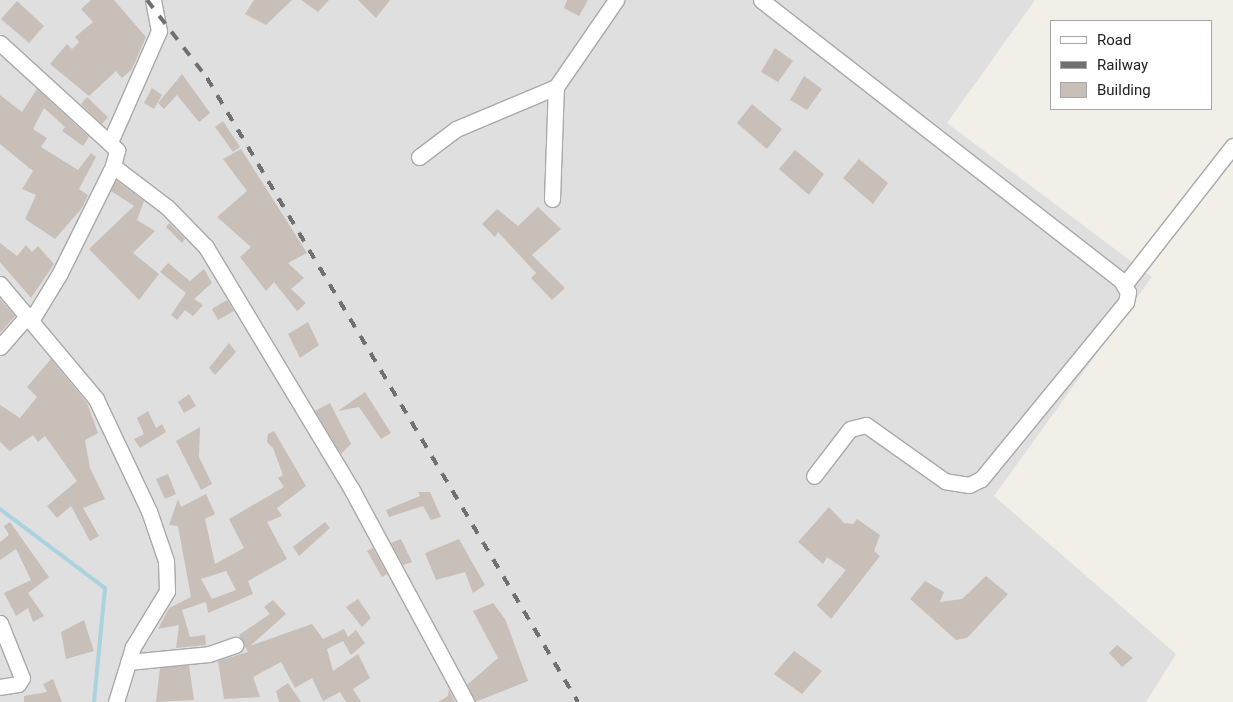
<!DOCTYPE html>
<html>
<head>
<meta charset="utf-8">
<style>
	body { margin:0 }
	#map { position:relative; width:1233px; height:702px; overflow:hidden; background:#f2efe9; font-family:Roboto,sans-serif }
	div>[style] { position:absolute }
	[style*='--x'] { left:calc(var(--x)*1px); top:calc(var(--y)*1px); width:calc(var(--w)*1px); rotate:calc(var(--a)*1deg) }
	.residential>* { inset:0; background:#e0dfdf }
	.stream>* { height:4px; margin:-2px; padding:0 2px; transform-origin:2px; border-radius:2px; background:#aad3df }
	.building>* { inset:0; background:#c7bfb8 }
	.roads { filter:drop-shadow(1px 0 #a9a9a9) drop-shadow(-1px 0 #a9a9a9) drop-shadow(0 1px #a9a9a9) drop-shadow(0 -1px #a9a9a9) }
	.street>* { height:15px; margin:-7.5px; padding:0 7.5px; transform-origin:7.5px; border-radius:7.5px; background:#fff }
	.rail>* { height:4px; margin-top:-2px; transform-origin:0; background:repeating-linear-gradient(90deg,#707070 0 10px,transparent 0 20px) }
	span { translate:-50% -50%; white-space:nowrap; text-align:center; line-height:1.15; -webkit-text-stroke:4px #fff; paint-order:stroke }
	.legend { position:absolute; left:1050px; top:20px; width:162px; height:90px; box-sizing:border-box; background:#fff; border:1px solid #a7a7a7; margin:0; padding:6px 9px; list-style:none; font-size:15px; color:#222 }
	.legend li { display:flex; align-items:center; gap:10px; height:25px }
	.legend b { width:25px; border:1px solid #a7a7a7 }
</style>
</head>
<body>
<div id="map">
	<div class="residential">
		<div style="clip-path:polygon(0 0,1035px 0,947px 123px,1152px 277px,994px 496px,1176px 654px,1146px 702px,0 702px)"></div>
	</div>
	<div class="stream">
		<div style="--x:0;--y:509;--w:131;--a:37"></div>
		<div style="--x:105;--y:588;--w:115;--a:95.5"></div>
	</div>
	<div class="building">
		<div style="clip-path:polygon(91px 0,114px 0,146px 37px,132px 69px,122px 78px,116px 71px,89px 96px,50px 64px,67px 44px,72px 49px,79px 42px,75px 37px,93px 22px,81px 9px)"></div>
		<div style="clip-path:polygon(254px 0,292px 0,266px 25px,245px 14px)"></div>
		<div style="clip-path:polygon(301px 0,329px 0,318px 12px)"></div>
		<div style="clip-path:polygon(358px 0,390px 0,376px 18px)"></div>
		<div style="clip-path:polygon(567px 0,588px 0,579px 16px,564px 8px)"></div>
		<div style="clip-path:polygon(17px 1px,44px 26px,29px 43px,1px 19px)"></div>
		<div style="clip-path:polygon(775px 48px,793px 61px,778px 82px,761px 72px)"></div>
		<div style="clip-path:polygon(182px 74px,210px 113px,199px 122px,177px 95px,164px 109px,158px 103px)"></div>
		<div style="clip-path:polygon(804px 76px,822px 89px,807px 110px,790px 100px)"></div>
		<div style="clip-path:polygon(152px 88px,162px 95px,154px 109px,144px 103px)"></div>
		<div style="clip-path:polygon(37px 89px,89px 137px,83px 146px,62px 131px,65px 127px,44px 108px,33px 129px,47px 138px,41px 147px,78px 170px,91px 153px,96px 157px,79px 189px,88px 195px,82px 208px,55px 239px,25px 219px,36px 195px,22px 189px,33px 171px,0 144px,0 95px,22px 112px)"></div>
		<div style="clip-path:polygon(87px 97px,108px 117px,102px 124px,81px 104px)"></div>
		<div style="clip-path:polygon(752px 104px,782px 129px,767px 149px,737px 123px)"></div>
		<div style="clip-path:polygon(223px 121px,240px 147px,233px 152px,215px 127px)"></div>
		<div style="clip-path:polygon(241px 149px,307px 253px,288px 263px,304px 278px,291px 289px,306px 303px,297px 311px,274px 282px,266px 291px,240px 257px,251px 247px,217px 217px,247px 191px,223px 159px)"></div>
		<div style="clip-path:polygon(795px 150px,824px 174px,809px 195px,779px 169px)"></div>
		<div style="clip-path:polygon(859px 159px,888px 183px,873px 204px,843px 178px)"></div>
		<div style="clip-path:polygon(116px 180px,144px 201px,137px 220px,155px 231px,133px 253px,159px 274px,139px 300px,89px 249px,134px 206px,111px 191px)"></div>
		<div style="clip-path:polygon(538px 207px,561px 229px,532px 255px,565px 288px,552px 300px,531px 278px,536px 273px,498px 232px,495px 237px,482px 224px,497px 209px,518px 226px)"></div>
		<div style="clip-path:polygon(169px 223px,185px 239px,182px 243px,166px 227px)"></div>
		<div style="clip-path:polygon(0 243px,17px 256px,26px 245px,32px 252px,38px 246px,54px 264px,31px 298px,0 262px)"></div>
		<div style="clip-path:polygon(168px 263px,190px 281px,204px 269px,212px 283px,194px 299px,203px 305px,193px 316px,185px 310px,177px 320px,171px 315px,186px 293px,160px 272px)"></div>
		<div style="clip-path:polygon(0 299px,15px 316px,0 333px)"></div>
		<div style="clip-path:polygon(227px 300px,234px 311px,218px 320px,212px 309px)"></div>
		<div style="clip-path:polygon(308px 322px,319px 345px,300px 358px,288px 334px)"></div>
		<div style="clip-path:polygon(229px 343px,236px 352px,215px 375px,209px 368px)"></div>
		<div style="clip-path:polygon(51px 359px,87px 403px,98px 433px,85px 440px,90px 468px,105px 499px,83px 508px,99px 536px,90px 541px,71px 506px,57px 518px,47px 506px,77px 481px,45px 436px,38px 442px,33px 435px,10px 451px,0 442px,0 405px,20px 418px,37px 397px,27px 387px)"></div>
		<div style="clip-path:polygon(365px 392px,391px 433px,381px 439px,359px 407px,338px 411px)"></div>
		<div style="clip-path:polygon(189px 394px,196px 406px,184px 413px,178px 402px)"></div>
		<div style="clip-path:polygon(330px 403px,351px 444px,341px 454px,315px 411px)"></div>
		<div style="clip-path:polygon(148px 411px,156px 428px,162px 424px,166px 432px,140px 448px,134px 439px,144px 434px,137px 418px)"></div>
		<div style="clip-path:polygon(200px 427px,199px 457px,212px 484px,201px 490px,176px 441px)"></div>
		<div style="clip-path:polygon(evenodd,274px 431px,306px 486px,277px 508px,282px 516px,267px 522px,287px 559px,248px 581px,253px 594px,208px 613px,206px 602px,182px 610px,190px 637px,205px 635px,206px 645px,176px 648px,179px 625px,158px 629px,169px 608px,191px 597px,178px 526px,169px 525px,178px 499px,181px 507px,206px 494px,215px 514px,205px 519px,215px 564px,244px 548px,229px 519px,284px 487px,278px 478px,283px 475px,273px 448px,267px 442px,268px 434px,274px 431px,226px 571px,236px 590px,212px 599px,201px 579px,226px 571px)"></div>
		<div style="clip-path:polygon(168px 474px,176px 494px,165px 499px,156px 479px)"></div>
		<div style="clip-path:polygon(418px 492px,430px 492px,441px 517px,431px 520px,423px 506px,389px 517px,386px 510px,420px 496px)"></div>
		<div style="clip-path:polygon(829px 507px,844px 523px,853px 524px,857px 519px,880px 535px,874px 551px,880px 556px,831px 619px,817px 605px,846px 570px,827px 557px,823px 564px,798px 542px)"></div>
		<div style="clip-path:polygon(10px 522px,49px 577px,28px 593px,44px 616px,33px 622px,28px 608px,16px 616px,4px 593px,31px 580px,16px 549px,0 560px,0 542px,9px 535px,4px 526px)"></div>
		<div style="clip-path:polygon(325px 522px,330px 528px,299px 556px,293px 547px)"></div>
		<div style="clip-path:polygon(401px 539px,412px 562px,403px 565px,391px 543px)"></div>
		<div style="clip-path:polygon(459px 539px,485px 585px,473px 593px,465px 572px,436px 580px,425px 553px)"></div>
		<div style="clip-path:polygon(373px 548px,387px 574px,382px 577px,367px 551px)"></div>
		<div style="clip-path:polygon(986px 576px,1008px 594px,967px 638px,956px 640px,910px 599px,925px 581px,944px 592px,940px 602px,962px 599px)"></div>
		<div style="clip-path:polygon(358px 599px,371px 618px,362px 627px,346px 607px)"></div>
		<div style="clip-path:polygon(273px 600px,286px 614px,250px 646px,312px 624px,323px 639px,344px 629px,348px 637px,356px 630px,365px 643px,351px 655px,343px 641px,327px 649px,333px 671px,358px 654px,370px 678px,353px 689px,361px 702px,346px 702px,340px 692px,323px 701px,312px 678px,295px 688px,281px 662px,253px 677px,260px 697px,224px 699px,218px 661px,248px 652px,239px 635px,270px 614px,264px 607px)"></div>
		<div style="clip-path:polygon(493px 603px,505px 619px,528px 681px,475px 702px,467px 685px,498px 658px,473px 611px)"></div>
		<div style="clip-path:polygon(84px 620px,94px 651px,66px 659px,61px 632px)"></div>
		<div style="clip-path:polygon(1117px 645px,1133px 658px,1122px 667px,1109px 653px)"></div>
		<div style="clip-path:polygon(794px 651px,822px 671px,802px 694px,774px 674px)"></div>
		<div style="clip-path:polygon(189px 665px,194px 700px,156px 702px,160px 668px)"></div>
		<div style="clip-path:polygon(53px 679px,62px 702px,24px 702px,24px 696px,47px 692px,43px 684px)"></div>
		<div style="clip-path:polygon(288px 683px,301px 702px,279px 702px,276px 691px)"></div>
		<div style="clip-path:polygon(449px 689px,455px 702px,438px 702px,448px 696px)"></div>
	</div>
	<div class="roads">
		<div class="street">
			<div style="--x:761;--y:0;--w:455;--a:37.9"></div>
			<div style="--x:1120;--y:279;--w:15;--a:58"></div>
			<div style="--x:1128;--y:292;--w:10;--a:101"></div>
			<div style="--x:1126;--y:302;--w:229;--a:129.3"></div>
			<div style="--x:981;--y:479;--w:13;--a:153"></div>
			<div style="--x:969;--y:485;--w:24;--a:-171"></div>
			<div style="--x:945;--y:481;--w:97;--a:-144.7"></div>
			<div style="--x:866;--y:425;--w:16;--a:166"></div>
			<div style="--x:850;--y:429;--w:59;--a:127.5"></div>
			<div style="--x:0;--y:43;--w:159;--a:42.4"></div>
			<div style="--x:117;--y:150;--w:16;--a:104"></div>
			<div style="--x:113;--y:166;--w:119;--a:116.4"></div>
			<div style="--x:60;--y:273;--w:54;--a:121.3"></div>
			<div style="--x:110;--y:142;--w:121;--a:-66.2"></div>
			<div style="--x:159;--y:31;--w:32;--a:-101"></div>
			<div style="--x:419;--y:157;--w:46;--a:-37.1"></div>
			<div style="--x:456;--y:129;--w:108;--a:-22.8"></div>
			<div style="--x:113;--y:166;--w:68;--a:37.2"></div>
			<div style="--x:167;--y:207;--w:56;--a:45.7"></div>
			<div style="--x:206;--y:247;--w:283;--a:59"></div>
			<div style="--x:352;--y:490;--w:241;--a:61.7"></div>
			<div style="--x:552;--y:199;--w:112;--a:-88"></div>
			<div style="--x:556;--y:87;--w:106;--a:-55.4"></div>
			<div style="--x:0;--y:284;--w:150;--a:50.1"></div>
			<div style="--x:96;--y:399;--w:124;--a:64.7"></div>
			<div style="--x:149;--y:511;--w:53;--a:71.2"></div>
			<div style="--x:166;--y:561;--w:30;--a:88"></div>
			<div style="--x:167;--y:591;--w:66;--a:121.3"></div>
			<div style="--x:133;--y:647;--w:58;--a:107.2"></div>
			<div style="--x:1125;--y:284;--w:175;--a:-52"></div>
			<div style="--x:0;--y:347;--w:43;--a:-48.8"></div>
			<div style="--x:0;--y:623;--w:59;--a:68.2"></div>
			<div style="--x:22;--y:678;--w:7;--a:124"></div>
			<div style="--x:18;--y:684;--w:18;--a:171"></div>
			<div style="--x:128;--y:662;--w:81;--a:-5.6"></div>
			<div style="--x:209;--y:654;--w:28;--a:-19"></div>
		</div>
	</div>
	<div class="rail">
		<div style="--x:147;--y:0;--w:98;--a:52.4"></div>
		<div style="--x:207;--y:78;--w:726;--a:59.27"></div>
	</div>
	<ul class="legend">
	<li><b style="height:6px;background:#fff"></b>Road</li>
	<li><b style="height:6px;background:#707070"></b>Railway</li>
	<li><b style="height:14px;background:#c7bfb8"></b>Building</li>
	</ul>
</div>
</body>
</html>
